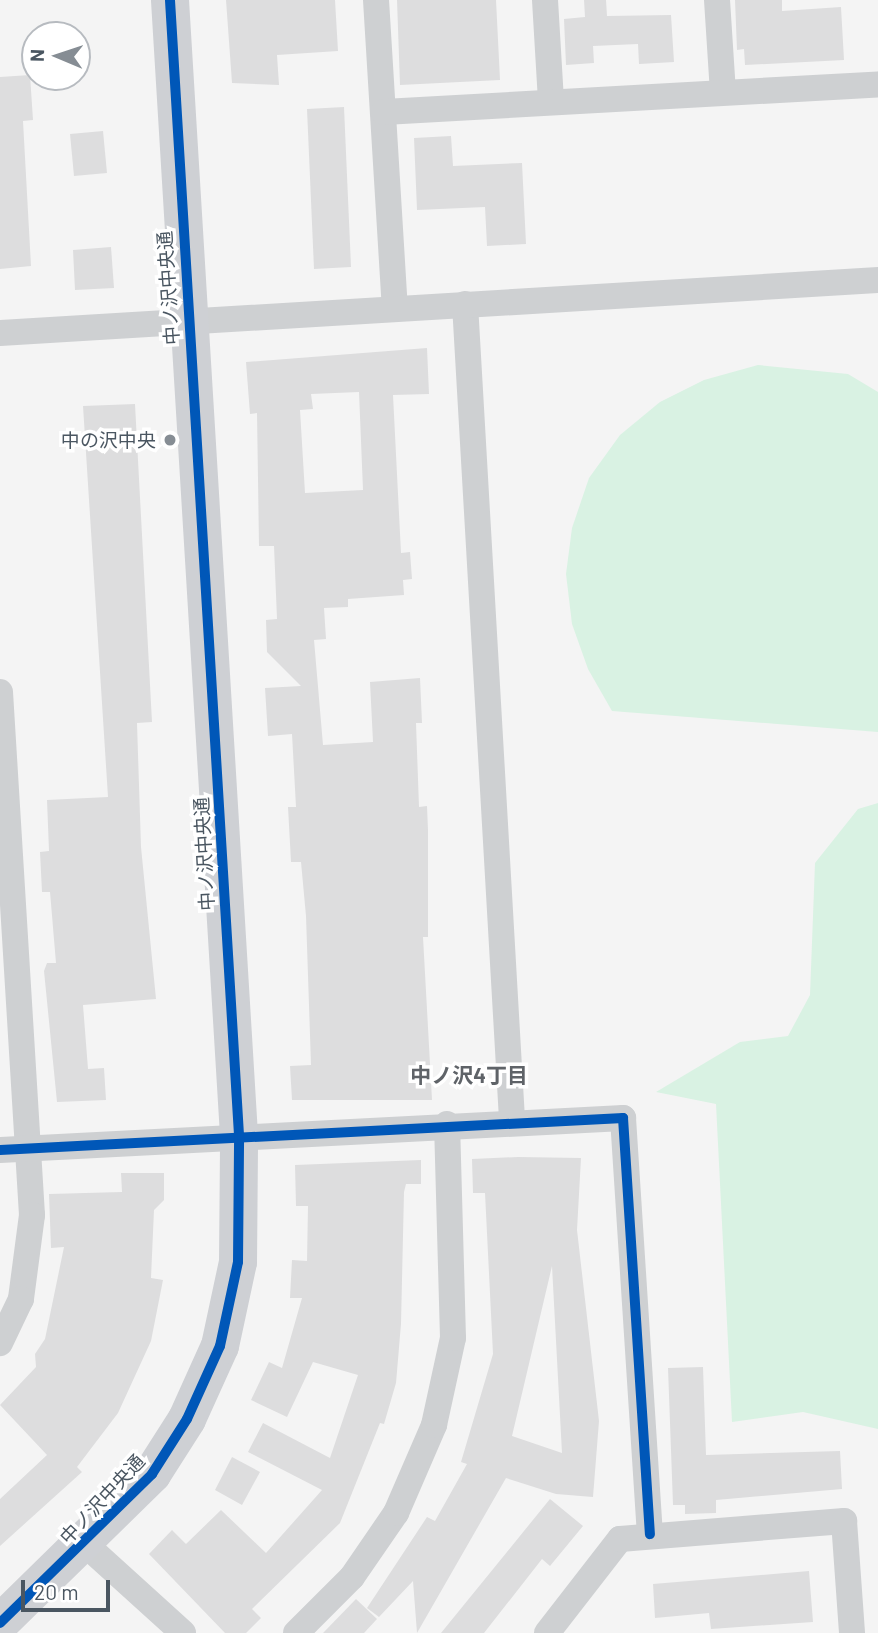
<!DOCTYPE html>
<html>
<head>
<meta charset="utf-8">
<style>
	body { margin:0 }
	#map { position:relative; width:878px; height:1633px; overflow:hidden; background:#f4f4f4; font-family:Barlow,"Noto Sans JP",sans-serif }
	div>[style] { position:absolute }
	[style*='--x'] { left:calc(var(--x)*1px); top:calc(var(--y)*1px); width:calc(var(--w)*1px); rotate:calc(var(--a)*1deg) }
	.green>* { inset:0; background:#d9f2e3 }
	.building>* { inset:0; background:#ddddde }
	.street>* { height:26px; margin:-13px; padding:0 13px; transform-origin:13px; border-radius:13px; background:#ced0d2 }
	.secondary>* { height:38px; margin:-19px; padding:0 19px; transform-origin:19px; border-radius:19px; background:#ced0d4 }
	.cycleway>* { height:10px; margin:-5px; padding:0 5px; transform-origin:5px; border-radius:5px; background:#0057b8 }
	.dots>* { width:19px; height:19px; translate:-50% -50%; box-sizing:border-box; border:4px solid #fff; border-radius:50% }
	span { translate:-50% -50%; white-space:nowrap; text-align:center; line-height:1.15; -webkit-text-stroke:7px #fff; paint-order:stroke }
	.street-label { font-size:19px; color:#4a5661 }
	.poi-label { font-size:19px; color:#4a5661 }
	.right { translate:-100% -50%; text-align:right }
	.neighbourhood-label { font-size:21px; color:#5f6368; font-weight:700 }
	.north { position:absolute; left:21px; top:21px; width:70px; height:70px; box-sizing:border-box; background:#fff; border:2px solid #b7bbc0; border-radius:50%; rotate:272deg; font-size:19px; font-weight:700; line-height:28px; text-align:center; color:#4a5661 }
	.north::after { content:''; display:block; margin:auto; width:24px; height:32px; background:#868d94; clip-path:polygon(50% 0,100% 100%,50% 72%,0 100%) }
	.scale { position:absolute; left:21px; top:1580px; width:89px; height:32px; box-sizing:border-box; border:4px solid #4a5661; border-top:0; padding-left:9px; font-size:21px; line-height:24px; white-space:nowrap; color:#4a5661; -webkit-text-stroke:5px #fff; paint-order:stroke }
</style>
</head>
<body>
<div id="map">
	<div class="green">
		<div style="clip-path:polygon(758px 365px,848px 374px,878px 392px,878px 732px,612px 711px,588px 669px,572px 624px,566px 574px,572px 528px,589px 478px,620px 435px,660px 402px,704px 380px)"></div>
		<div style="clip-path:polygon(878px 803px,878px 1429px,803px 1412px,732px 1422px,716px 1104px,656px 1092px,740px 1042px,788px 1036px,810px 995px,815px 863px,858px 809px)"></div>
	</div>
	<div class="building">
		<div style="clip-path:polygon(226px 0,335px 0,338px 51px,277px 55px,279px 85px,232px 83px)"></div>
		<div style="clip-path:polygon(397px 0,496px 0,500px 80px,400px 85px)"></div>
		<div style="clip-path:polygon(584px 0,606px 0,607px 16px,671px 15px,674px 62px,639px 64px,638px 44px,593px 46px,594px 63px,566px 65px,564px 19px,585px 17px)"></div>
		<div style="clip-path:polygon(735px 0,782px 0,782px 11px,841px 7px,844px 60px,745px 65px,744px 49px,737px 50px)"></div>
		<div style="clip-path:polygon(30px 75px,33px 120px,23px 121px,31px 266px,0 269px,0 77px)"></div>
		<div style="clip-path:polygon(344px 107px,351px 267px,314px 269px,307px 109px)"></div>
		<div style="clip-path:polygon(103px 131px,107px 173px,74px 176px,70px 134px)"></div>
		<div style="clip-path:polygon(451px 136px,453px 166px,522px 163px,526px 244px,487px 246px,485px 207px,417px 210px,414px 138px)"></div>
		<div style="clip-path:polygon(111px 247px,114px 288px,75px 290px,73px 250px)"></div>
		<div style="clip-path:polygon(evenodd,427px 348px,429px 394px,393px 395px,401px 553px,410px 552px,412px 579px,403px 580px,404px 595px,348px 599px,348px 607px,324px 608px,326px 639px,314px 640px,323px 745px,373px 742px,370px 682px,420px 678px,422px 723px,416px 723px,419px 807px,427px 806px,428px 830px,428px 937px,423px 937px,432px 1100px,292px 1100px,290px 1066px,311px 1065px,306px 916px,301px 862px,291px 862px,288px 807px,296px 807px,292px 734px,268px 736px,265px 688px,301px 686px,267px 652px,266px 620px,277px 619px,274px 546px,259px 546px,257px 413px,250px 414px,246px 362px,427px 348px,359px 392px,363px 490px,305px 493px,300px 410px,313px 409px,311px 394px,359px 392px)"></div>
		<div style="clip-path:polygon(135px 404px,152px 722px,137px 723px,141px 847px,156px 999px,83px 1005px,88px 1069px,104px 1068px,106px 1100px,57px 1102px,44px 971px,47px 963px,56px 963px,50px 892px,42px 892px,40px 852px,49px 851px,47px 800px,108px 797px,83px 406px)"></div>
		<div style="clip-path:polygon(evenodd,518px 1157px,581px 1158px,577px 1230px,599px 1421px,593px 1497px,556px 1494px,506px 1478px,417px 1633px,413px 1581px,379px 1617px,367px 1608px,427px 1517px,435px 1521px,467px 1464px,461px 1462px,493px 1354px,485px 1193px,473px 1193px,472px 1159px,518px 1157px,552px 1266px,562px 1453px,512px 1436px,552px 1266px)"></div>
		<div style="clip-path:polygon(421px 1160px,421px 1184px,406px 1184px,404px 1192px,401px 1324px,396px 1383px,384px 1424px,380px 1423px,340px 1523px,252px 1609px,261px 1618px,246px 1633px,225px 1633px,149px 1554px,172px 1530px,186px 1544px,221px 1510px,266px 1553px,322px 1490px,248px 1452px,263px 1423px,330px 1458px,358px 1375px,313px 1362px,287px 1417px,251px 1400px,269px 1362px,282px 1368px,302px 1298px,290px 1298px,292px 1260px,307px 1261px,308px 1206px,296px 1206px,295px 1165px)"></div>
		<div style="clip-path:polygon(121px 1173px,164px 1173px,164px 1200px,154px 1210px,151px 1278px,163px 1280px,151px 1341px,118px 1413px,77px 1467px,82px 1472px,0 1546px,0 1499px,47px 1455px,0 1405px,36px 1367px,35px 1354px,45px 1339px,64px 1247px,51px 1248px,49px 1194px,122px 1192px)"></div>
		<div style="clip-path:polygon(703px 1367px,706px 1455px,840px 1451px,842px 1489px,716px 1500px,716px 1513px,685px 1514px,685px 1505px,673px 1505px,668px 1368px)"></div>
		<div style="clip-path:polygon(232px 1457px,260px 1472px,242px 1505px,215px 1490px)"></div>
		<div style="clip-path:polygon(550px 1499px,583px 1526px,550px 1566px,542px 1559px,484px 1633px,441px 1633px)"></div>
		<div style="clip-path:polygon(809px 1571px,813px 1622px,711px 1629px,709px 1613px,655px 1618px,653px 1584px)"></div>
		<div style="clip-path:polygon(356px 1599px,377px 1619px,364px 1633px,323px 1633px)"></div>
	</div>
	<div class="street">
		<div style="--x:376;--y:0;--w:309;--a:86.5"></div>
		<div style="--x:545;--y:0;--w:102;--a:86.6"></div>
		<div style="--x:717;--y:0;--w:92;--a:86.3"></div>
		<div style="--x:384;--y:112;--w:495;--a:-3.2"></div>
		<div style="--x:465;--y:304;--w:817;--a:86.7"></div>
		<div style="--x:0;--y:333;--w:880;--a:-3.45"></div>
		<div style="--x:0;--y:692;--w:524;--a:86.5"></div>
		<div style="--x:32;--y:1215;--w:85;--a:97.5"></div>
		<div style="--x:21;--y:1299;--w:49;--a:115.5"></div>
		<div style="--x:0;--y:1150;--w:624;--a:-2.94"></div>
		<div style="--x:623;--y:1118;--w:417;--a:86.3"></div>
		<div style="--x:86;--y:1545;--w:131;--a:42.2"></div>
		<div style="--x:296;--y:1633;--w:79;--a:-45"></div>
		<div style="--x:352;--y:1577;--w:78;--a:-55.5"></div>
		<div style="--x:396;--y:1513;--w:96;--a:-66.6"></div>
		<div style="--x:434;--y:1425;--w:89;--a:-77.7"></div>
		<div style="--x:453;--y:1338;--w:214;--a:-91.6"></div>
		<div style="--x:547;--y:1633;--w:119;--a:-52.2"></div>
		<div style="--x:620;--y:1539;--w:225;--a:-4.6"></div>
		<div style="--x:844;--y:1521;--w:112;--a:85.9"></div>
	</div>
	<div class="secondary">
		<div style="--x:0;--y:1623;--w:213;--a:-44.4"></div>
		<div style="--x:152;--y:1474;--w:65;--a:-57.5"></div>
		<div style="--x:187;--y:1419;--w:80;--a:-65.7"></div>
		<div style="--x:220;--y:1346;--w:86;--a:-77.9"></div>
		<div style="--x:238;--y:1262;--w:127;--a:-89.5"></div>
		<div style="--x:239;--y:1135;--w:1137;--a:-93.48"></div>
	</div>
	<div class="cycleway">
		<div style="--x:0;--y:1150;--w:624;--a:-2.94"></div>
		<div style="--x:623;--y:1118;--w:417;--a:86.3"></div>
		<div style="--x:0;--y:1623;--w:213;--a:-44.4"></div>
		<div style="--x:152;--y:1474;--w:65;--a:-57.5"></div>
		<div style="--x:187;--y:1419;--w:80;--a:-65.7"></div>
		<div style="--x:220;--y:1346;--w:86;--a:-77.9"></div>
		<div style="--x:238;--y:1262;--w:127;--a:-89.5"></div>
		<div style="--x:239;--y:1135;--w:1137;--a:-93.48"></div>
	</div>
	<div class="dots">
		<div style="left:170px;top:440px;background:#868d94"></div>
	</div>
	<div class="street-label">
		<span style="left:168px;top:288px;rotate:-94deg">中ノ沢中央通</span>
		<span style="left:204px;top:854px;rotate:-93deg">中ノ沢中央通</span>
		<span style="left:102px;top:1499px;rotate:-47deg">中ノ沢中央通</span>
	</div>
	<div class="poi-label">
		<span class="right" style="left:156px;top:440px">中の沢中央</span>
	</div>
	<div class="neighbourhood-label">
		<span style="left:469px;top:1075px">中ノ沢4丁目</span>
	</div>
	<div class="north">N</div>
	<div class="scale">20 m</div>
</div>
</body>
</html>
